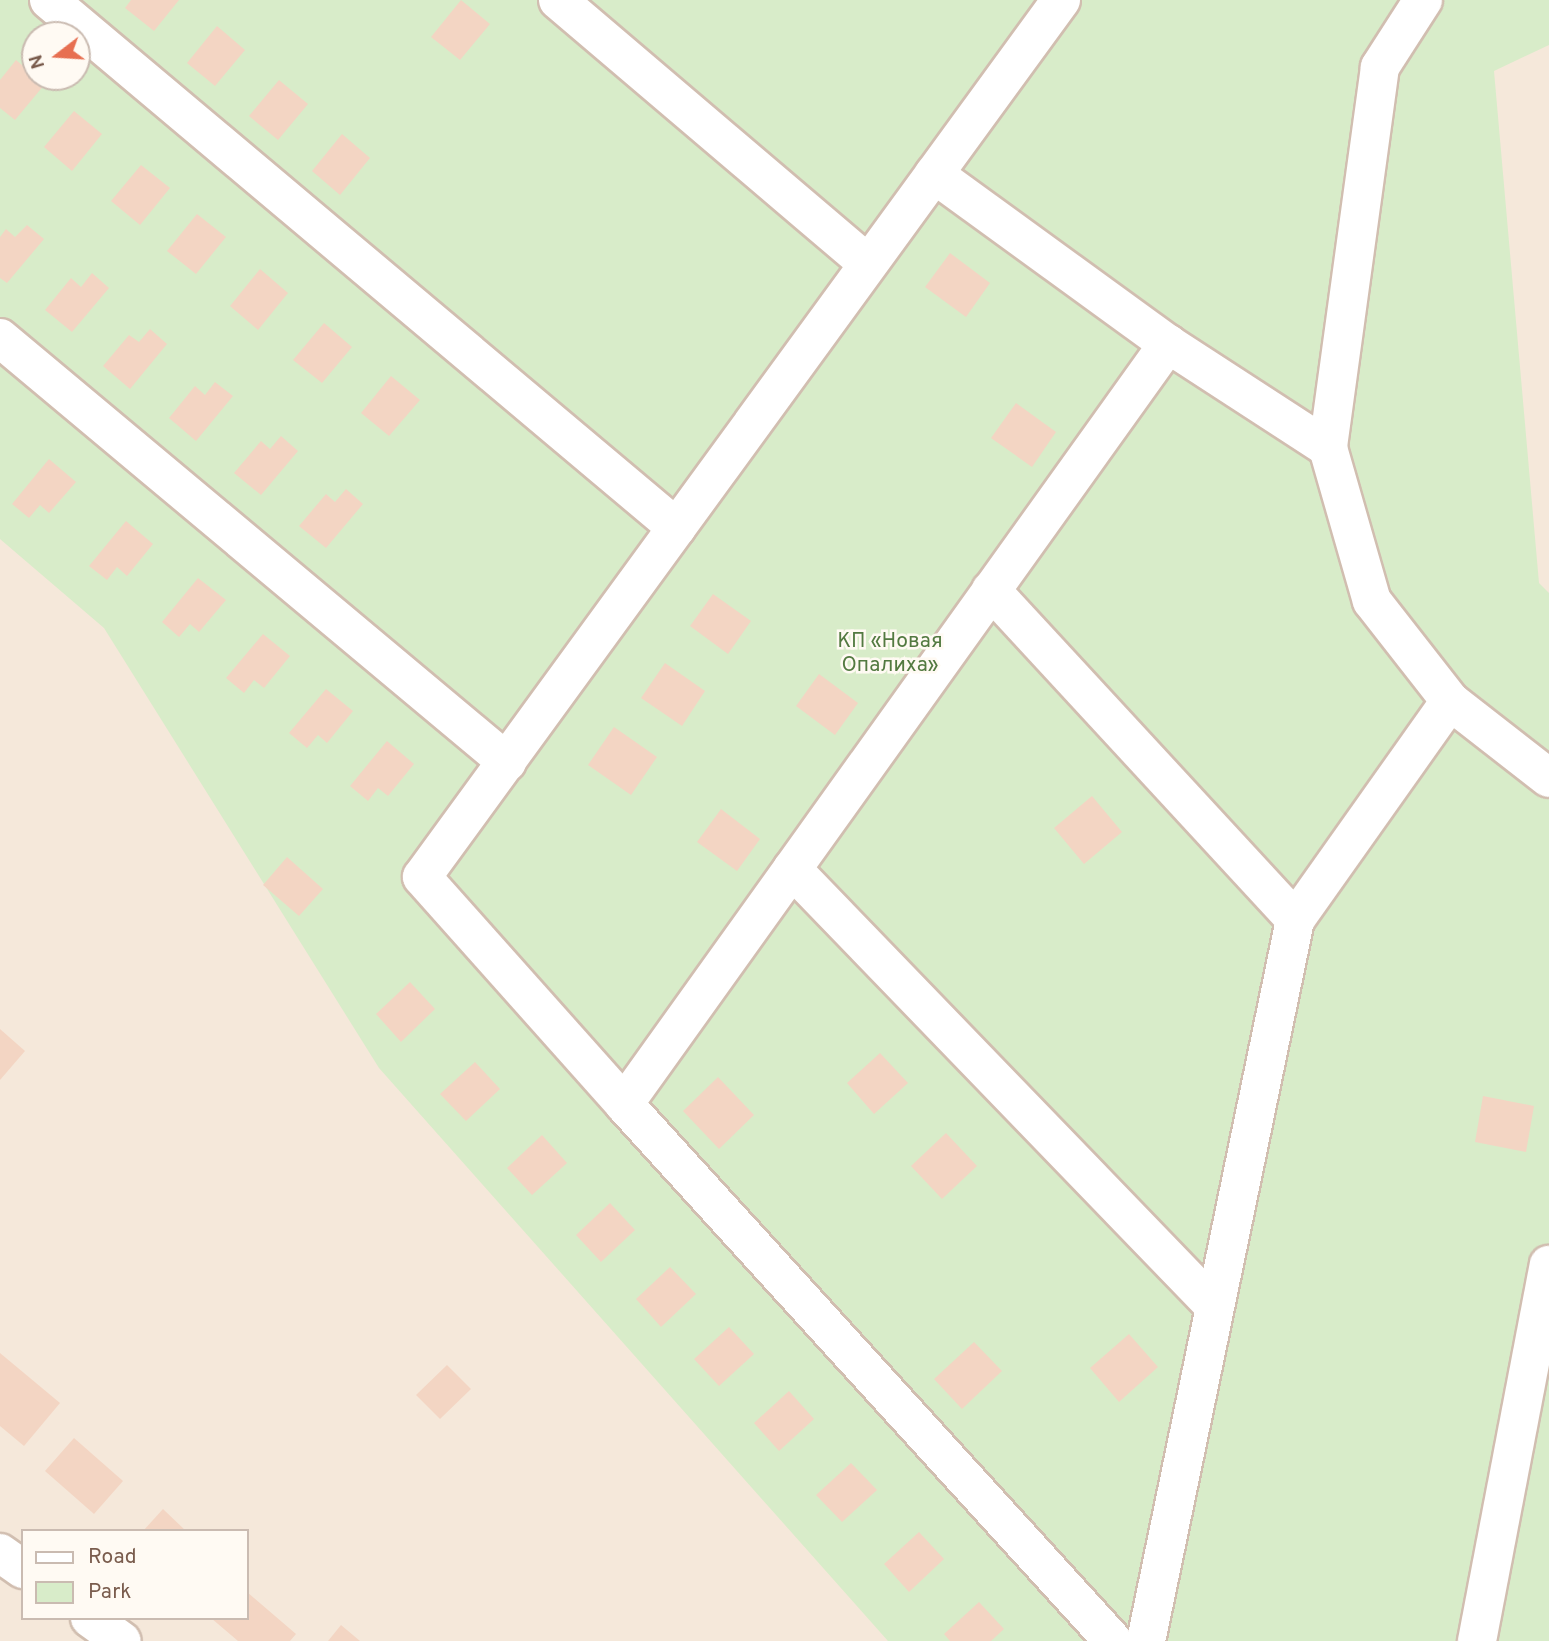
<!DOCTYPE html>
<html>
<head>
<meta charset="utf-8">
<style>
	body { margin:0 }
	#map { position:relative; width:1549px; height:1641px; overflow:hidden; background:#fdf6ec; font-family:Overpass,sans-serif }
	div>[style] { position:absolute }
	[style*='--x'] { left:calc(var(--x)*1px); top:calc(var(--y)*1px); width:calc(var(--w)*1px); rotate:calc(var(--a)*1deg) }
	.residential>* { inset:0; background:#f5e8da }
	.green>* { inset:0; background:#d8ecc9 }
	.building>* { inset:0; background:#f3d5c3 }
	.roads { filter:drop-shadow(2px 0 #d1beb0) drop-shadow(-2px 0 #d1beb0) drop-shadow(0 2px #d1beb0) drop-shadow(0 -2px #d1beb0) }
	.minor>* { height:38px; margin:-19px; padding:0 19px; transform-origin:19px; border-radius:19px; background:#fff }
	span { translate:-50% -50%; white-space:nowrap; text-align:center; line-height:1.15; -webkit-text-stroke:5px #fffaf3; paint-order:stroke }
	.park-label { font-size:21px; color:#537a41 }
	.legend { position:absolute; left:21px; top:1529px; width:228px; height:91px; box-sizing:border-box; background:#fffaf3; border:2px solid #cabbb1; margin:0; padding:9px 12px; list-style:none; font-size:21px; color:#7a5c4d }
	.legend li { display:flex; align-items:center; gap:14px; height:35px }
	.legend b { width:35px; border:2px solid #cabbb1 }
	.north { position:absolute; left:21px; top:21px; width:70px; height:70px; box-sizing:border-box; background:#fffaf3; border:2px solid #cabbb1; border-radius:50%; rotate:253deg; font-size:19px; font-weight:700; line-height:28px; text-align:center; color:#7a5c4d }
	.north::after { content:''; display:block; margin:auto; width:24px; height:32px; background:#e76f51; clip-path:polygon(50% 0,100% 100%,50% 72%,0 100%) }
</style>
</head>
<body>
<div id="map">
	<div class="residential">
		<div style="clip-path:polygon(evenodd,0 0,1549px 0,1549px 1641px,0 1641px,0 0,35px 35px,77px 35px,77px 77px,35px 77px,35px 35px,0 0,23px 1531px,247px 1531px,247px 1618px,23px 1618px,23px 1531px)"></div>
	</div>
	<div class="green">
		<div style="clip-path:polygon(evenodd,0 0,1549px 0,1549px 45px,1494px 71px,1539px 583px,1549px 593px,1549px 1641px,888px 1641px,379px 1068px,104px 628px,0 539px,0 0,35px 35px,77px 35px,77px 77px,35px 77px,35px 35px)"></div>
	</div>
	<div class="building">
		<div style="clip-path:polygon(131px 0,179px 0,154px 31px,125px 8px)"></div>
		<div style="clip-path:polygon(461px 0,490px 24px,460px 60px,431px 37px)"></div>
		<div style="clip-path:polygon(217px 26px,245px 50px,215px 86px,187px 63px)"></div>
		<div style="clip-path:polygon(16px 60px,45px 84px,15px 120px,0 108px,0 80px)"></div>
		<div style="clip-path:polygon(279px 80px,308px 104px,278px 140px,249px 116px)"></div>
		<div style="clip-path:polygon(74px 111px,102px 134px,72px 171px,44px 147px)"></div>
		<div style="clip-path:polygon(342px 134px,370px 158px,340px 195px,312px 171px)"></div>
		<div style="clip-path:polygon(141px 165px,170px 188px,140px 225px,111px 201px)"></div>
		<div style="clip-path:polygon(197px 214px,226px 237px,196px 274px,167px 251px)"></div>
		<div style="clip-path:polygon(27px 225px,44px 239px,7px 283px,0 278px,0 237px,6px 229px,15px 237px)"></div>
		<div style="clip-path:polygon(950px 253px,990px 283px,966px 317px,925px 287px)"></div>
		<div style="clip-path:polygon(260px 269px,288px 293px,258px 330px,230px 306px)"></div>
		<div style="clip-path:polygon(92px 273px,109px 288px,72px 332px,45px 310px,71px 278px,81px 287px)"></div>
		<div style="clip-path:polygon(324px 323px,352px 347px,322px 383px,293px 360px)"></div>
		<div style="clip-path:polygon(150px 329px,167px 344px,130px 389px,103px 366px,129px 335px,139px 342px)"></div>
		<div style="clip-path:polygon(391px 376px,420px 400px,389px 436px,361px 413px)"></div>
		<div style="clip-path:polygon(215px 382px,233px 396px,196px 441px,169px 418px,195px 386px,205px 395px)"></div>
		<div style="clip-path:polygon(1016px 403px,1056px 432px,1032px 467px,991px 438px)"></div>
		<div style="clip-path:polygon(281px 436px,298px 451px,261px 495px,234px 473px,261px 441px,270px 449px)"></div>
		<div style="clip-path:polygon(49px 459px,76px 482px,49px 513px,40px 505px,29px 518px,12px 504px)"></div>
		<div style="clip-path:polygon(346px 489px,363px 504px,326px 548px,299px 526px,326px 494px,335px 502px)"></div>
		<div style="clip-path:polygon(126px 521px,153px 544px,127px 576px,117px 567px,107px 580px,89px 566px)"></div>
		<div style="clip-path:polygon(198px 578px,226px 600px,199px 632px,190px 624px,179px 637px,162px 622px)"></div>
		<div style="clip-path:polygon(713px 594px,751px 621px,728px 654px,690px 626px)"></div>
		<div style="clip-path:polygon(263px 634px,290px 656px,264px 688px,254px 680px,244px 693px,226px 678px)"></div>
		<div style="clip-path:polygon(665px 663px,705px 691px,682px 726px,641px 698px)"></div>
		<div style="clip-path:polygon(819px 674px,858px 703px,835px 735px,796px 706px)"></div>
		<div style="clip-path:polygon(326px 689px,353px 711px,327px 743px,318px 735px,307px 748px,289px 733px)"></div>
		<div style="clip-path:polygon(614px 727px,657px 757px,631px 795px,588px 765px)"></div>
		<div style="clip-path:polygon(387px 741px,414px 764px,388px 796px,378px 788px,368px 801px,350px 786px)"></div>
		<div style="clip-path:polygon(1092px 796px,1122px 832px,1084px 864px,1054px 828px)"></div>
		<div style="clip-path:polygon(721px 809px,760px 839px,737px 871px,697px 842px)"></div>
		<div style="clip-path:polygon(287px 857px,323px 889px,299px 916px,263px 885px)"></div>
		<div style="clip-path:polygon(410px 982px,435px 1009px,401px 1042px,376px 1014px)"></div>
		<div style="clip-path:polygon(0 1029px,25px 1051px,0 1080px)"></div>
		<div style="clip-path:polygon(880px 1053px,908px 1083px,874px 1114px,847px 1083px)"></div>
		<div style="clip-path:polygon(475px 1062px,500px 1089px,466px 1121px,440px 1094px)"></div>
		<div style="clip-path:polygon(718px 1077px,754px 1115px,719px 1149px,683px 1111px)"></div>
		<div style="clip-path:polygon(1483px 1096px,1534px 1106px,1526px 1152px,1475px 1142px)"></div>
		<div style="clip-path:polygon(946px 1133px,977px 1166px,942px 1199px,911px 1166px)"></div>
		<div style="clip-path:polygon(542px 1135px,567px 1163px,532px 1195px,507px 1168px)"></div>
		<div style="clip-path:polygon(610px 1203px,635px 1230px,601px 1262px,576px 1235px)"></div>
		<div style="clip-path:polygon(670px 1267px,696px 1294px,661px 1327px,636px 1299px)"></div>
		<div style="clip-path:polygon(729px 1327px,754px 1354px,719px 1386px,694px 1359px)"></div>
		<div style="clip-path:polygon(1129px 1334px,1158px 1367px,1119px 1402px,1090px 1368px)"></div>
		<div style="clip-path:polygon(974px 1342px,1002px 1371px,962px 1409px,934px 1379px)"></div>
		<div style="clip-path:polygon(0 1353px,60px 1403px,24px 1446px,0 1426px)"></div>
		<div style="clip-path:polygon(447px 1365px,471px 1389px,440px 1419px,416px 1395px)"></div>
		<div style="clip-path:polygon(789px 1391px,814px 1419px,779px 1451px,754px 1423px)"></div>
		<div style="clip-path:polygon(74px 1438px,123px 1481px,94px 1514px,45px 1471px)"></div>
		<div style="clip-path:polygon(851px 1463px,877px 1490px,842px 1522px,816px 1495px)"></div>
		<div style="clip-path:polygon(163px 1509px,186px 1531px,143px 1531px)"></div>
		<div style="clip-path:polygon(919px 1532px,944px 1559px,909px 1592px,884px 1564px)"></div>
		<div style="clip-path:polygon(247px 1592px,296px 1634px,290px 1641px,238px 1641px,211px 1618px,247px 1618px)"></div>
		<div style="clip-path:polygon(979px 1602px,1004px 1629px,991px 1641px,950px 1641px,944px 1634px)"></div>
		<div style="clip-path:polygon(341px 1625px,360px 1641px,328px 1641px)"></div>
	</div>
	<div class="roads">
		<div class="minor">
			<div style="--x:49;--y:0;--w:820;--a:40.06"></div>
			<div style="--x:558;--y:0;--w:406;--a:40.4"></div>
			<div style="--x:1061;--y:0;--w:1085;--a:126.08"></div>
			<div style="--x:422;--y:877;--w:304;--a:48.3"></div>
			<div style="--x:624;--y:1104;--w:726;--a:47.68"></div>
			<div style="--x:1423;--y:0;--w:80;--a:122.7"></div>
			<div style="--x:1380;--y:67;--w:385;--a:97.8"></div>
			<div style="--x:1328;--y:448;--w:159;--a:74"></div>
			<div style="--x:1372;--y:601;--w:127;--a:52"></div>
			<div style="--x:1450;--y:701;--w:125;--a:37.9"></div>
			<div style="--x:934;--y:174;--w:289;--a:36"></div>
			<div style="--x:1168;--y:344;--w:191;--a:33"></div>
			<div style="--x:0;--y:338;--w:661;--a:39.91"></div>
			<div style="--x:991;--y:590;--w:449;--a:47.3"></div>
			<div style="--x:792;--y:869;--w:607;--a:46"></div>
			<div style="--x:624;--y:1104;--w:935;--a:-54.41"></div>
			<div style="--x:0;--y:1553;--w:28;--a:35"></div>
			<div style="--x:90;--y:1618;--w:39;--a:36"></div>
			<div style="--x:1146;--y:1641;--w:736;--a:-78.32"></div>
			<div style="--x:1295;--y:920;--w:268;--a:-54.7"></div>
			<div style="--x:1477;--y:1641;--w:383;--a:-79.2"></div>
		</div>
	</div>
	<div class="park-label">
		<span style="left:890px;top:654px">КП «Новая<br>Опалиха»</span>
	</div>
	<ul class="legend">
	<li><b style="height:9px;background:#fff"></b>Road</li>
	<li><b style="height:19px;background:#d8ecc9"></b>Park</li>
	</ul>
	<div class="north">N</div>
</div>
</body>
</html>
